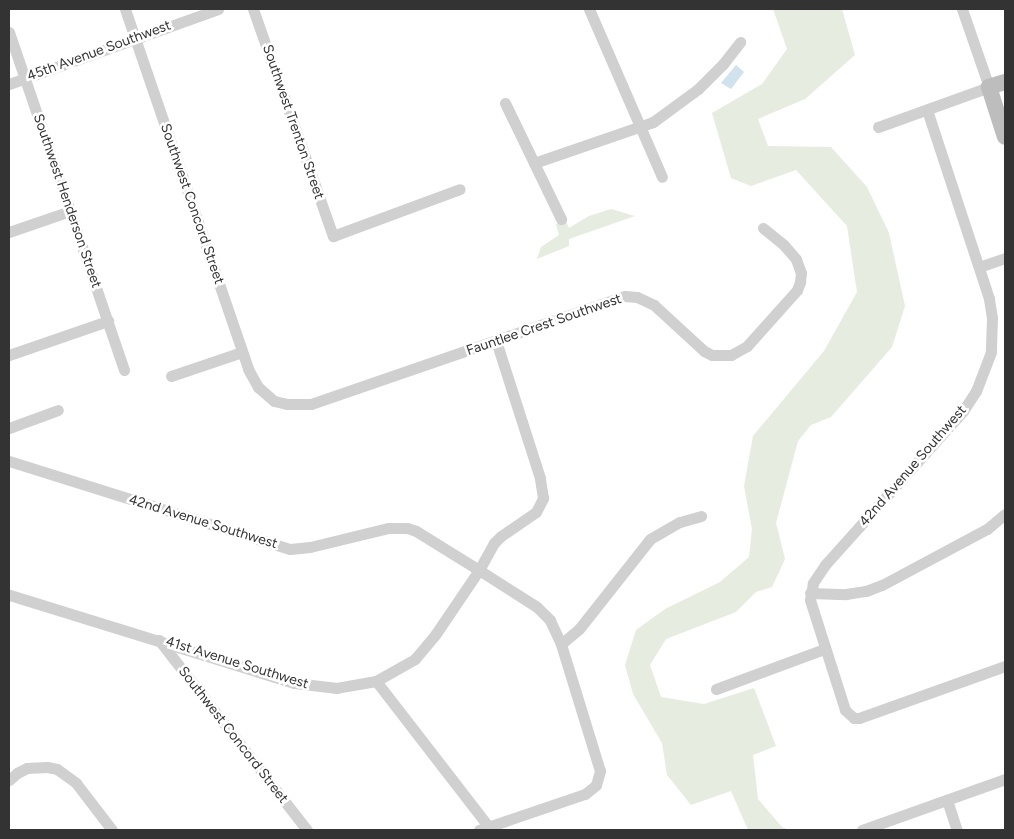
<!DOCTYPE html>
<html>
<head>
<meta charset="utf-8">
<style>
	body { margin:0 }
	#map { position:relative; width:1014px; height:839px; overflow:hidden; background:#fff; font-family:Figtree,sans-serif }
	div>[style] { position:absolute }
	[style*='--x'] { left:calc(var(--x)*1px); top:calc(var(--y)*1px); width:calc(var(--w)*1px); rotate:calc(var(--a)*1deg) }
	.green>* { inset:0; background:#e6ecdf }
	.water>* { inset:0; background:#cfe2ee }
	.minor>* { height:11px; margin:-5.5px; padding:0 5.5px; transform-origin:5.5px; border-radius:5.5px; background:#d0d0d0 }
	.secondary>* { height:16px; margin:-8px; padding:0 8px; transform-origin:8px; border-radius:8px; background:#bdbdbd }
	span { translate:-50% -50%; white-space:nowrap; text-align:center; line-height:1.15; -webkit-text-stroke:5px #fff; paint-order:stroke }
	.street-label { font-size:14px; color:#333 }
	.frame { position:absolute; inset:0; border:10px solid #333; pointer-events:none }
</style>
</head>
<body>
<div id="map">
	<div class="green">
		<div style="clip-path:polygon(773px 9px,842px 9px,855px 55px,805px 99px,758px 119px,768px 146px,831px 147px,867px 187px,889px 233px,905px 306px,892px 347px,831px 417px,811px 425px,798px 441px,776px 523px,785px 559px,772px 587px,756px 592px,736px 612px,666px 639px,650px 665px,661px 697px,704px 704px,754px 688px,776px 746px,753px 755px,758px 799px,782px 827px,789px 830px,748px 830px,731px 791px,691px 805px,667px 775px,662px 743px,633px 694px,625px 665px,636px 630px,665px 609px,720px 582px,749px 557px,752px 529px,744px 486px,753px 436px,824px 351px,857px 292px,847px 226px,796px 170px,751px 186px,731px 178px,712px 113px,762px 84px,787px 49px)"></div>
		<div style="clip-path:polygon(611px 209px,635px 216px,569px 239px,569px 246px,537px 259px,541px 247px,559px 235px,556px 224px,565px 219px,569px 228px,589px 216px)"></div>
	</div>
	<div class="water">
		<div style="clip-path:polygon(736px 65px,744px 72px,731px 89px,721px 83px)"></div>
	</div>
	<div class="minor">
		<div style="--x:125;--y:9;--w:380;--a:71.1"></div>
		<div style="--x:248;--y:369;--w:21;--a:61"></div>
		<div style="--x:258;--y:387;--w:21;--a:41"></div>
		<div style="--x:274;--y:401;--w:13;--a:13"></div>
		<div style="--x:287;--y:404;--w:24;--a:0"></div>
		<div style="--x:311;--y:404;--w:332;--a:-19"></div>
		<div style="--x:625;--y:296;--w:12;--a:5"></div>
		<div style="--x:637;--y:297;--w:19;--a:25"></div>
		<div style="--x:654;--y:305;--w:68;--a:42.6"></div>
		<div style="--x:704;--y:351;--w:9;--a:27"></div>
		<div style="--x:712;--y:355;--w:19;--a:0"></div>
		<div style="--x:731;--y:355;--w:18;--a:-29"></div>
		<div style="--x:747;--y:346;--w:75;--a:-48.2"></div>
		<div style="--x:797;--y:290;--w:9;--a:-69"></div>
		<div style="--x:800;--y:282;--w:9;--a:-84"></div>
		<div style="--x:801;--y:273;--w:15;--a:-110"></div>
		<div style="--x:796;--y:259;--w:18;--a:-131"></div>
		<div style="--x:784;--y:245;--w:27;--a:-141"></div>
		<div style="--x:253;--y:9;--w:241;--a:70.6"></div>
		<div style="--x:333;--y:236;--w:135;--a:-20.3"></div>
		<div style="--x:589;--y:9;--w:183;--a:66.5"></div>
		<div style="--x:9;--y:32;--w:357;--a:71.2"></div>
		<div style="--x:9;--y:84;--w:222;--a:-19.7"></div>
		<div style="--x:505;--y:103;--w:129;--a:64.2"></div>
		<div style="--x:927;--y:110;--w:199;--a:71.8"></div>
		<div style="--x:989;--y:299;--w:19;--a:81"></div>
		<div style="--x:992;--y:318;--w:34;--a:92"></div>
		<div style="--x:991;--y:352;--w:42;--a:111"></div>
		<div style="--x:976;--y:391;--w:24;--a:123"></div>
		<div style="--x:963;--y:411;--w:207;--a:131.9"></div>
		<div style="--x:825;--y:565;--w:22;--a:124"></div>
		<div style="--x:813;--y:583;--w:17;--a:100"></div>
		<div style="--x:810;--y:600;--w:115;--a:72.3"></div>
		<div style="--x:845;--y:710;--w:12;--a:42"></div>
		<div style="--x:854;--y:718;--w:5;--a:0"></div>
		<div style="--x:859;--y:718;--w:155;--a:-19.6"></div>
		<div style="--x:878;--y:127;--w:118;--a:-19.8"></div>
		<div style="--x:989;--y:87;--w:83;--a:-109.1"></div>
		<div style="--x:534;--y:163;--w:126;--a:-19"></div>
		<div style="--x:653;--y:122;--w:56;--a:-36.3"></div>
		<div style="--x:698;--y:89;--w:35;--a:-45"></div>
		<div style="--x:723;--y:64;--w:28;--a:-52"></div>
		<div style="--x:9;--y:232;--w:65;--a:-19"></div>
		<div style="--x:979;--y:267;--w:28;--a:-19"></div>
		<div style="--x:9;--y:355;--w:105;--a:-19"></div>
		<div style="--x:171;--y:376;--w:75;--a:-18.7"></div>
		<div style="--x:9;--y:428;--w:52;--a:-20.2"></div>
		<div style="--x:9;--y:461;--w:294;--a:17.4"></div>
		<div style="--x:290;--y:549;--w:20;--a:-6"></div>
		<div style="--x:310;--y:547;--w:80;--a:-13.7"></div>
		<div style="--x:388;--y:528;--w:19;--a:0"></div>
		<div style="--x:407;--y:528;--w:9;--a:18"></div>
		<div style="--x:416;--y:531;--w:74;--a:31.8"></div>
		<div style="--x:479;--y:570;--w:78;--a:124.1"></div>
		<div style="--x:435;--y:635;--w:31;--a:130"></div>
		<div style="--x:415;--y:659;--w:45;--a:150.6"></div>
		<div style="--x:376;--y:681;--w:40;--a:170"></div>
		<div style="--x:337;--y:688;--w:43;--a:-173.4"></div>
		<div style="--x:294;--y:683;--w:298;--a:-162.8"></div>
		<div style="--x:810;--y:593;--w:36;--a:2"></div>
		<div style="--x:846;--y:594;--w:20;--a:-9"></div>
		<div style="--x:866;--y:591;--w:17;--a:-21"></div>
		<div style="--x:882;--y:585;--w:119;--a:-28.1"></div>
		<div style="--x:987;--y:529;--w:23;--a:-40"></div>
		<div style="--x:159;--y:640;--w:241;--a:52.1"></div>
		<div style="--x:561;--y:644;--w:23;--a:-40"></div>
		<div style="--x:579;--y:629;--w:115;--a:-51.7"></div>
		<div style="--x:650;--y:539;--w:34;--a:-30"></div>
		<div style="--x:680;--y:522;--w:22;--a:-16"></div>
		<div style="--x:376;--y:681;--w:188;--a:52.3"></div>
		<div style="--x:716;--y:689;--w:115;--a:-20.3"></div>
		<div style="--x:9;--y:780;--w:11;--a:-41"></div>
		<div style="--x:17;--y:773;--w:11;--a:-27"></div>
		<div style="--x:27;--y:768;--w:20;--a:-3"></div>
		<div style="--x:47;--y:767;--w:10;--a:11"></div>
		<div style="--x:57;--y:769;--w:24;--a:36"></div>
		<div style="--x:76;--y:783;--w:59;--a:52.5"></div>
		<div style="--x:947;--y:800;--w:32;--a:72"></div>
		<div style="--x:479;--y:830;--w:112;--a:-18.8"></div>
		<div style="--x:585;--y:794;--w:14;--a:-39"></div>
		<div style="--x:596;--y:785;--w:15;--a:-74"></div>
		<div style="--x:600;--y:771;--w:133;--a:-107.1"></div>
		<div style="--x:561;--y:644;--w:26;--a:-115"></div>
		<div style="--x:550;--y:620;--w:18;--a:-135"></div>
		<div style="--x:537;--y:607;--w:69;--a:-147.5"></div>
		<div style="--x:479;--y:570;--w:31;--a:-61"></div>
		<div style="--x:494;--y:543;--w:10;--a:-45"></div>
		<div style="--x:501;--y:536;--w:42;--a:-34.4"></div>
		<div style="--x:536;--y:512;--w:16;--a:-63"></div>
		<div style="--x:543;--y:498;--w:20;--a:-99"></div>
		<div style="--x:540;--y:478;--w:144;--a:-107.8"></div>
		<div style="--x:862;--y:830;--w:152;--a:-19.6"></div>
	</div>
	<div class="secondary">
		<div style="--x:1005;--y:82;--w:17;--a:163"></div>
		<div style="--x:989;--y:87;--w:52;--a:72.3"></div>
	</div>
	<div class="street-label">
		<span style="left:99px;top:51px;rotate:-20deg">45th Avenue Southwest</span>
		<span style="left:293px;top:122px;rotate:71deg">Southwest Trenton Street</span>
		<span style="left:67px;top:201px;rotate:71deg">Southwest Henderson Street</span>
		<span style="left:192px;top:204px;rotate:71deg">Southwest Concord Street</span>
		<span style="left:544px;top:325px;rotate:-19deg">Fauntlee Crest Southwest</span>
		<span style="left:913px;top:466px;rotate:-49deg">42nd Avenue Southwest</span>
		<span style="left:203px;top:522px;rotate:17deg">42nd Avenue Southwest</span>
		<span style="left:237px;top:663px;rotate:17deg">41st Avenue Southwest</span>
		<span style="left:233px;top:735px;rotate:52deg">Southwest Concord Street</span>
	</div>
	<div class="frame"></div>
</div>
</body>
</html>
